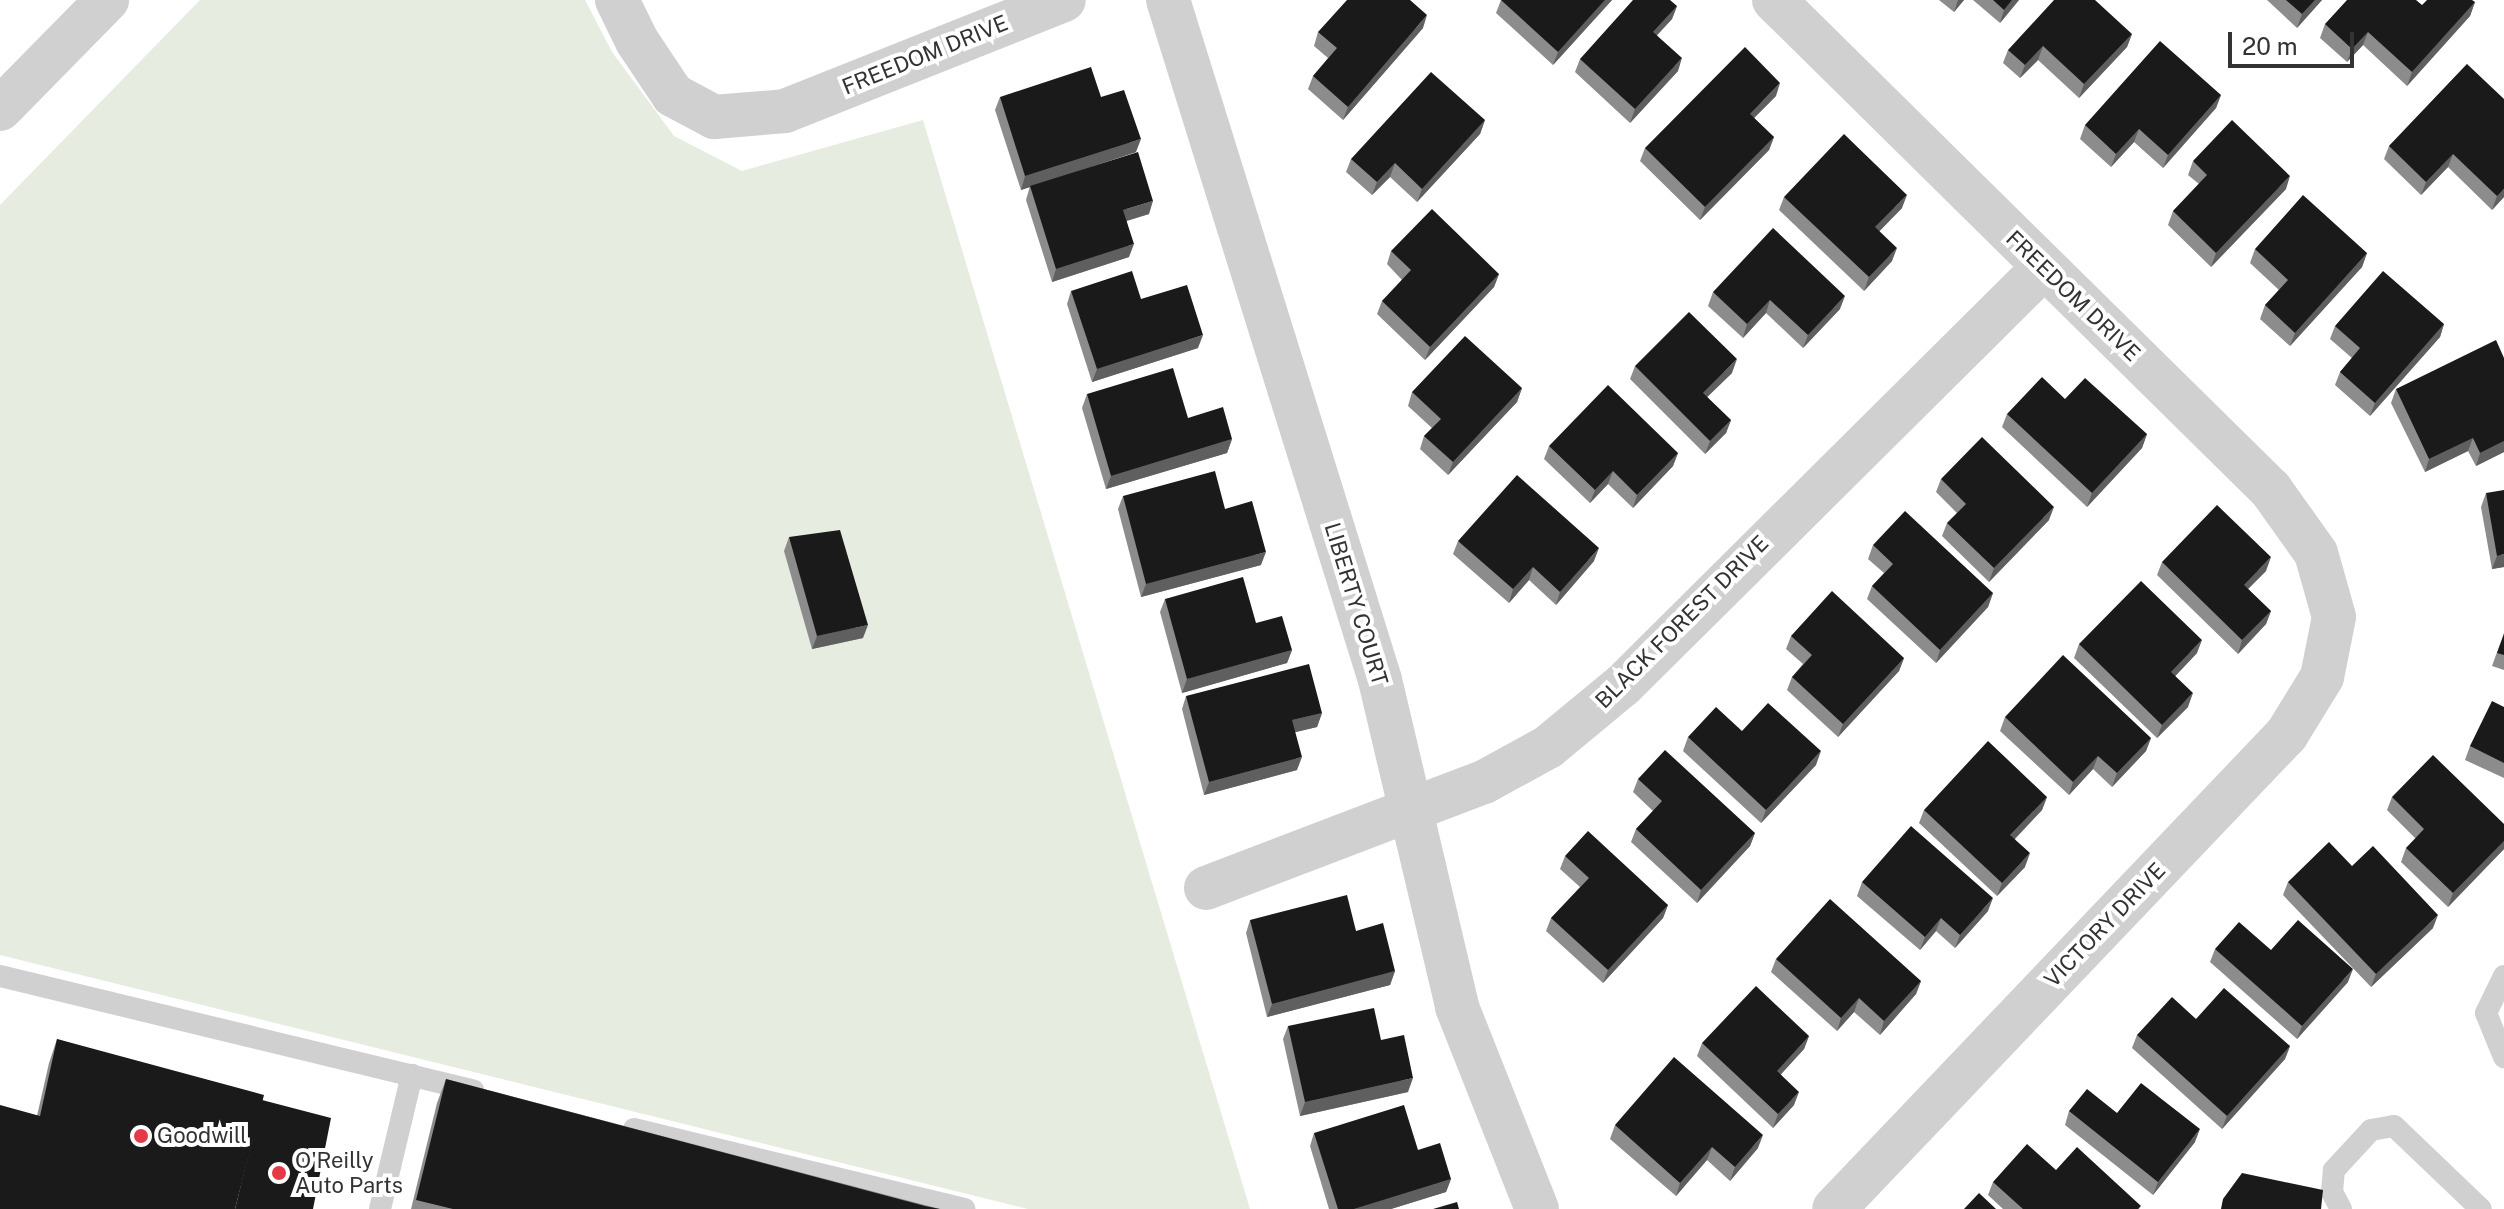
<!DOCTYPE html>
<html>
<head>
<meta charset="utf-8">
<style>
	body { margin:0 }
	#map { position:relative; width:2504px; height:1209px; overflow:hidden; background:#fff; font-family:"Public Sans",sans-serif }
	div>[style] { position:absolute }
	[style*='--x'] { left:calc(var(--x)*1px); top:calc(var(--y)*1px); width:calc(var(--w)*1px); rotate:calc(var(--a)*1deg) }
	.green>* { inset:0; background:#e6ecdf }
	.service>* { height:22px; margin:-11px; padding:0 11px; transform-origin:11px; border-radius:11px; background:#d0d0d0 }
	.minor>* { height:44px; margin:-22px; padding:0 22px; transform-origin:22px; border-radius:22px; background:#d0d0d0 }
	.tertiary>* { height:44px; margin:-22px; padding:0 22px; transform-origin:22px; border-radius:22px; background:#d0d0d0 }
	.wall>* { inset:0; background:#8c8c8c }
	.shaded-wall>* { inset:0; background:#5f5f5f }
	.building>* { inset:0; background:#1a1a1a }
	.dots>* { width:22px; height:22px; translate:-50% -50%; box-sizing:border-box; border:4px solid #fff; border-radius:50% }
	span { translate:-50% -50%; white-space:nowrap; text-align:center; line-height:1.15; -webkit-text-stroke:8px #fff; paint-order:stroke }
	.street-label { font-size:22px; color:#333 }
	.poi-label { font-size:22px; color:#333 }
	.left { translate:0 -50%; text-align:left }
	.scale { position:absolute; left:2228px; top:32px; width:126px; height:36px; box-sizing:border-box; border:4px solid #333; border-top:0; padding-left:10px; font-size:24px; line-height:28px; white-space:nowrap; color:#333; -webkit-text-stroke:6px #fff; paint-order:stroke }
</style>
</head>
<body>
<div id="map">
	<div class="green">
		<div style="clip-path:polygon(200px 0,585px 0,612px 52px,674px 136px,742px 171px,923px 120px,1250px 1209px,1028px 1209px,0 955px,0 205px)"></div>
	</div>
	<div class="service">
		<div style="--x:0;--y:976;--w:487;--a:13.6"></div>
		<div style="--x:2504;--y:976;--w:41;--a:115.9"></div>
		<div style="--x:2486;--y:1013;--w:48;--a:67.8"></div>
		<div style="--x:634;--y:1129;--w:340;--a:13.6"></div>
		<div style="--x:380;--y:1209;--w:138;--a:-76.6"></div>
		<div style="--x:2341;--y:1209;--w:19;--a:-118"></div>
		<div style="--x:2332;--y:1192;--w:22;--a:-85"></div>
		<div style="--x:2334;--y:1170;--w:54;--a:-47.2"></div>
		<div style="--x:2371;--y:1130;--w:23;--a:-10"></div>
		<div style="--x:2394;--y:1126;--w:120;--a:43.7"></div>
	</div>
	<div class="minor">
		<div style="--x:617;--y:0;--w:46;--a:64"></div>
		<div style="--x:637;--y:41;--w:65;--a:56.3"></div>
		<div style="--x:673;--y:95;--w:47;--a:28.2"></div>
		<div style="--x:714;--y:117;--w:71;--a:-4.8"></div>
		<div style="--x:785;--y:111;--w:300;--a:-21.7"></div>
		<div style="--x:1168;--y:0;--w:712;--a:72.68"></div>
		<div style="--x:1380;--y:680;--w:336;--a:76.7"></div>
		<div style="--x:1457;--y:1007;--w:217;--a:68.4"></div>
		<div style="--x:1774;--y:0;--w:698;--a:44.59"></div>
		<div style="--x:2271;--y:490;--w:77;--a:54.5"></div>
		<div style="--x:2316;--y:553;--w:66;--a:74.3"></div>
		<div style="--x:2334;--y:617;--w:61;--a:101.3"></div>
		<div style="--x:2322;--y:677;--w:67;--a:121.6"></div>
		<div style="--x:2287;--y:734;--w:656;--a:133.64"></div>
		<div style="--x:1206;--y:888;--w:298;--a:-20.9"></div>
		<div style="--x:1484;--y:782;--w:73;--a:-28.7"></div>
		<div style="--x:1548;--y:747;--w:97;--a:-39.6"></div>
		<div style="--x:1623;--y:685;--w:592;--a:-44.79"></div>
	</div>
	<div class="tertiary">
		<div style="--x:0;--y:109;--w:153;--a:-45.5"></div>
	</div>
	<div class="wall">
		<div style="clip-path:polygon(1501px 0,1612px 0,1553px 65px,1496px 13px)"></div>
		<div style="clip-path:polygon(1939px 0,1964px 0,1954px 12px)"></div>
		<div style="clip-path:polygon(1973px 0,2019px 0,2000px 23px)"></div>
		<div style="clip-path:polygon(2267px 0,2322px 0,2297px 28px)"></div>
		<div style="clip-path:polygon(2475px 2px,2470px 16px,2407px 86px,2363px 45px,2347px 62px,2320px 38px,2325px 24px,2422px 5px)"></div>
		<div style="clip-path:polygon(1677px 6px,1672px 19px,1657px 35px,1678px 71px,1630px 123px,1575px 72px,1580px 59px)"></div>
		<div style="clip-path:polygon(1423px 28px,1343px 120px,1308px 89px,1313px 76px,1328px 58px,1314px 46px,1318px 32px)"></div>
		<div style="clip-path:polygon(2132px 34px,2127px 47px,2079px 98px,2038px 60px,2020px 78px,2003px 63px,2008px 50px)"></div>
		<div style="clip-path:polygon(2467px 64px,2504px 197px,2492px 210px,2448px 167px,2421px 195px,2384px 159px,2389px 146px)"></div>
		<div style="clip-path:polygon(2221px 95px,2216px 108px,2163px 168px,2134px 142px,2111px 167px,2080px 139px,2085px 125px)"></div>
		<div style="clip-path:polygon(1776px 96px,1754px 118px,1774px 137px,1769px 150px,1700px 220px,1640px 161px,1645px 148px)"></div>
		<div style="clip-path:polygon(1000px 97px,1101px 97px,1136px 152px,1021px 190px,995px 110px)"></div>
		<div style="clip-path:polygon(1485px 120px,1480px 134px,1417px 202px,1390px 177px,1372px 195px,1346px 172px,1351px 159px)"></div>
		<div style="clip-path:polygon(2193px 161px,2286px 189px,2211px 267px,2168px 225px,2173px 211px,2199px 184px,2188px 175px)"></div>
		<div style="clip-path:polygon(1030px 186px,1149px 214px,1127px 221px,1129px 257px,1052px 282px,1026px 200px)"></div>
		<div style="clip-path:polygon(1784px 197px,1902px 208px,1879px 231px,1892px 261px,1864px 291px,1779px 210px)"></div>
		<div style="clip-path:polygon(2255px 249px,2367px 253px,2362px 267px,2290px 346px,2260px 319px,2265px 305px,2279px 290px,2250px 263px)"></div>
		<div style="clip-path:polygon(1391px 251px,1499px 274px,1494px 287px,1425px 360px,1377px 314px,1382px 301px,1402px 280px,1387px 264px)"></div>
		<div style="clip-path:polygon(1071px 291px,1141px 299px,1198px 348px,1092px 382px,1067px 304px)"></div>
		<div style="clip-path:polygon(1713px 292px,1840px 309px,1803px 348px,1766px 313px,1743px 338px,1708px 306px)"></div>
		<div style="clip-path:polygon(2444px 324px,2440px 337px,2370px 416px,2335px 385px,2340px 372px,2352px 358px,2330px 339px,2335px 326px)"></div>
		<div style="clip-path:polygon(2504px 358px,2504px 452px,2476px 466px,2468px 451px,2425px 472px,2391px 403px,2396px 389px)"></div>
		<div style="clip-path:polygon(1635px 366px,1732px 373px,1707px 397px,1731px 420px,1726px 433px,1705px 454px,1630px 379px)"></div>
		<div style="clip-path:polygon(1522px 388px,1517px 402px,1448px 475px,1420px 449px,1424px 436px,1432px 428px,1408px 406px,1412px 392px)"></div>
		<div style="clip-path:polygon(1087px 394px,1188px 418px,1232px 439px,1227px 453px,1106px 489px,1082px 408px)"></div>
		<div style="clip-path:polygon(2065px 399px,2147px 434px,2142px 448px,2087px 507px,2002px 427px,2007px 414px)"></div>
		<div style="clip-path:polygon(1549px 446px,1678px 453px,1673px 466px,1633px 508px,1608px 484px,1590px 503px,1544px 459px)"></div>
		<div style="clip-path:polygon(1941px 479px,2049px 520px,1989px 582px,1942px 536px,1947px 523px,1957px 513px,1936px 492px)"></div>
		<div style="clip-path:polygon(2486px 493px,2504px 567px,2492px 569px,2481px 507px)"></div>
		<div style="clip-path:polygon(1123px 496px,1225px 509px,1261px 565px,1141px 597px,1118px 509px)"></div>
		<div style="clip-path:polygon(789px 537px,863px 638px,812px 649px,784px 551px)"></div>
		<div style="clip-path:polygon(1458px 541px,1594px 561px,1556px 605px,1529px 580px,1509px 603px,1453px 554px)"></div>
		<div style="clip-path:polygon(1873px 545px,1993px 593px,1988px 607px,1936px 663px,1867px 599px,1872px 586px,1884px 573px,1868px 559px)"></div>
		<div style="clip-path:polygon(2162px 562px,2266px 571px,2248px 589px,2271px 611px,2266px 624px,2238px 654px,2157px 575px)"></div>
		<div style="clip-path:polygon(1165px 599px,1256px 623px,1292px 650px,1287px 663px,1182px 693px,1160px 612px)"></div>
		<div style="clip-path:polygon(2504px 633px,2504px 670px,2492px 666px)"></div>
		<div style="clip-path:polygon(1791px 636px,1904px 658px,1899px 671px,1838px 737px,1787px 690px,1792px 677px,1803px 664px,1786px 649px)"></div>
		<div style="clip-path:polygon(2079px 644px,2197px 653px,2175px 676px,2188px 707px,2157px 738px,2074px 658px)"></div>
		<div style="clip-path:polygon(1186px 696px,1322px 713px,1317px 727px,1295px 732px,1297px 770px,1204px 795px,1182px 709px)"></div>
		<div style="clip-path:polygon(2504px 707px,2504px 778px,2465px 760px,2470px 746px)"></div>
		<div style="clip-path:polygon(2005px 717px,2151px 738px,2146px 751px,2112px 787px,2093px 769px,2069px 795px,2000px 731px)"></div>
		<div style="clip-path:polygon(1742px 731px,1816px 765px,1761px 823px,1683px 751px,1688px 737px)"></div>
		<div style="clip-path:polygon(1638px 779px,1755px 833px,1750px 846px,1697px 903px,1631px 842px,1636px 829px,1653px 811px,1633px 792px)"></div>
		<div style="clip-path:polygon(2047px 797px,2042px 810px,2015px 839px,2025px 867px,1997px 896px,1919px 823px,1924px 810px)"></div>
		<div style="clip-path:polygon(2392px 797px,2504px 824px,2504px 849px,2448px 907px,2401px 862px,2406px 848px,2416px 839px,2387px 810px)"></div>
		<div style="clip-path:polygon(1565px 856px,1668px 905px,1663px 918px,1603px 983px,1546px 931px,1551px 918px,1580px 887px,1560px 869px)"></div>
		<div style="clip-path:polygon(2352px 866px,2433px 928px,2371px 987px,2283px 895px,2288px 882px)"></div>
		<div style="clip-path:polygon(1862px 882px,1988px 911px,1955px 948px,1936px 931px,1920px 950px,1857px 896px)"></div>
		<div style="clip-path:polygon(1250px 920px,1395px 971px,1390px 985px,1267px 1017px,1246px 933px)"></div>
		<div style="clip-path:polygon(2215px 949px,2271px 950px,2348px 982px,2297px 1039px,2210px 962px)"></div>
		<div style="clip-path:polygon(1776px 959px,1921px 981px,1916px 994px,1880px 1035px,1854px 1012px,1837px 1031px,1771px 972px)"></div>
		<div style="clip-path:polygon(2196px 1019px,2290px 1046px,2285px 1059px,2222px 1129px,2132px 1048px,2137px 1035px)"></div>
		<div style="clip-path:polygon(1288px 1026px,1381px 1040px,1408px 1092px,1300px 1116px,1283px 1039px)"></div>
		<div style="clip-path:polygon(1809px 1036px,1804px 1049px,1781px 1074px,1794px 1105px,1773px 1128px,1697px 1056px,1702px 1043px)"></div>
		<div style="clip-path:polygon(57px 1039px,262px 1100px,313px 1209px,37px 1116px,49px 1063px)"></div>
		<div style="clip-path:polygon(446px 1079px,940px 1209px,411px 1209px,437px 1103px)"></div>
		<div style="clip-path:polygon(2069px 1111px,2117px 1113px,2195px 1142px,2153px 1195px,2065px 1125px)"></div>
		<div style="clip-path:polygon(1615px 1125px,1758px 1148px,1730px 1181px,1707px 1160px,1676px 1196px,1610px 1139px)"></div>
		<div style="clip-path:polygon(1314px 1133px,1418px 1150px,1451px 1179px,1446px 1192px,1391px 1209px,1329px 1209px,1310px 1146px)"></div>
		<div style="clip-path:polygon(2056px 1170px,2140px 1209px,2003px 1209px,1988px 1195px,1993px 1182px)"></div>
	</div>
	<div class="shaded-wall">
		<div style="clip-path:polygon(1605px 0,1612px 0,1553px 65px,1558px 52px)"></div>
		<div style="clip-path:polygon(1958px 0,1964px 0,1954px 12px)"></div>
		<div style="clip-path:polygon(2012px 0,2019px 0,2000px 23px,2004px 10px)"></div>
		<div style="clip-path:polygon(2315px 0,2322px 0,2297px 28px,2302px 14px)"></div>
		<div style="clip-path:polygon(2475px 2px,2470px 16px,2407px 86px,2412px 72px)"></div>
		<div style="clip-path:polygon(1677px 6px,1672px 19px,1648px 45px,1653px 32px)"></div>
		<div style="clip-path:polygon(1427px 15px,1423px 28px,1343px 120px,1348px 107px)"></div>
		<div style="clip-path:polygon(2368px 32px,2363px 45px,2347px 62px,2352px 49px)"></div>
		<div style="clip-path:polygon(2132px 34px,2127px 47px,2079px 98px,2084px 84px)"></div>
		<div style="clip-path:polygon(2043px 46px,2038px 60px,2020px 78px,2025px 65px)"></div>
		<div style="clip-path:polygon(1682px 58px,1678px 71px,1630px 123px,1635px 109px)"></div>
		<div style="clip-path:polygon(1780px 83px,1776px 96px,1745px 127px,1750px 114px)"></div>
		<div style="clip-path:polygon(2221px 95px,2216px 108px,2163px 168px,2168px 155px)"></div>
		<div style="clip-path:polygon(1485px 120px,1480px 134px,1417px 202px,1422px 189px)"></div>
		<div style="clip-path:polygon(2139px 129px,2134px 142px,2111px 167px,2116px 154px)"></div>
		<div style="clip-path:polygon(1774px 137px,1769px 150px,1700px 220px,1705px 207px)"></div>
		<div style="clip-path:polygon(1141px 139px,1136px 152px,1021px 190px,1025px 176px)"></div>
		<div style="clip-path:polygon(2453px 154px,2448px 167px,2421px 195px,2426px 182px)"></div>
		<div style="clip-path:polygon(1395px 163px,1390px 177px,1372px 195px,1377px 182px)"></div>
		<div style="clip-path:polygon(2290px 176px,2286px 189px,2211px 267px,2216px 253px)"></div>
		<div style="clip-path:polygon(2504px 189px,2504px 197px,2492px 210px,2497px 196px)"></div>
		<div style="clip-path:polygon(1907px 195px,1902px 208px,1871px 240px,1875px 227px)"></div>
		<div style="clip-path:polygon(1153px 201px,1149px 214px,1119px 223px,1123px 210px)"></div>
		<div style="clip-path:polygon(1134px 244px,1129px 257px,1052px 282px,1056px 269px)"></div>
		<div style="clip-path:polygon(1897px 248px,1892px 261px,1864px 291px,1869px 277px)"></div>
		<div style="clip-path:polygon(2367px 253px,2362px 267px,2290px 346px,2295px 333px)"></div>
		<div style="clip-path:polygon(1499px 274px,1494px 287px,1425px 360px,1430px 347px)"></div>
		<div style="clip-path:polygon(1845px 296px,1840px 309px,1803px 348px,1808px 335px)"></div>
		<div style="clip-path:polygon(1770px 300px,1766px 313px,1743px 338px,1747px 324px)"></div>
		<div style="clip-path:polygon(2444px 324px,2440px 337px,2370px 416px,2375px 403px)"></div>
		<div style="clip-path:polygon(1203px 335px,1198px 348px,1092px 382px,1097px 369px)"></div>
		<div style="clip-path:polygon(1737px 359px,1732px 373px,1698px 406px,1703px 393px)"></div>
		<div style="clip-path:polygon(1522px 388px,1517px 402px,1448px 475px,1453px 462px)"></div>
		<div style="clip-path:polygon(1731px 420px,1726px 433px,1705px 454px,1710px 441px)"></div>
		<div style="clip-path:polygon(2147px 434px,2142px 448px,2087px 507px,2092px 493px)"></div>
		<div style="clip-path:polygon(2473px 438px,2468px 451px,2425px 472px,2429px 459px)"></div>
		<div style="clip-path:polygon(1232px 439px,1227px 453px,1106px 489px,1111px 476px)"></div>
		<div style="clip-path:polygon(2504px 441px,2504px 452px,2476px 466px,2480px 453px)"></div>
		<div style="clip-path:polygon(1678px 453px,1673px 466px,1633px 508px,1637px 495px)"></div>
		<div style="clip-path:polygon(1613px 471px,1608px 484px,1590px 503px,1595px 490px)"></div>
		<div style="clip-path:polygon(2054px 507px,2049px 520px,1989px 582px,1994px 568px)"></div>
		<div style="clip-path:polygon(1599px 548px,1594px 561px,1556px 605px,1560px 592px)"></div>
		<div style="clip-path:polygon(1266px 552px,1261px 565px,1141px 597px,1146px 584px)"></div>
		<div style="clip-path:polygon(2504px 554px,2504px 567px,2492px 569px,2497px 556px)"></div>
		<div style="clip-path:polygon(2271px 557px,2266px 571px,2239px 598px,2244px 585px)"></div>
		<div style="clip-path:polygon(1533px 567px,1529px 580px,1509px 603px,1513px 589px)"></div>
		<div style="clip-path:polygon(1993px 593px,1988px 607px,1936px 663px,1940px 650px)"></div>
		<div style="clip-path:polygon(2271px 611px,2266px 624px,2238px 654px,2242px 640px)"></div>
		<div style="clip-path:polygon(868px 625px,863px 638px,812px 649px,817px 636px)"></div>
		<div style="clip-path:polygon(2202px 640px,2197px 653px,2166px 686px,2171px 672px)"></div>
		<div style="clip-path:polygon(1292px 650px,1287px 663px,1182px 693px,1187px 679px)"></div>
		<div style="clip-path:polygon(1904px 658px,1899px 671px,1838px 737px,1843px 724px)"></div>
		<div style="clip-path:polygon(2193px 693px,2188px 707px,2157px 738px,2162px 725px)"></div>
		<div style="clip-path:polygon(1322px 713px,1317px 727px,1288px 734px,1292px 720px)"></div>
		<div style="clip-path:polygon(2151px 738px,2146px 751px,2112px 787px,2117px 773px)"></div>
		<div style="clip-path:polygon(1821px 751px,1816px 765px,1761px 823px,1766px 810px)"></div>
		<div style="clip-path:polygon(2098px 756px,2093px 769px,2069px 795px,2073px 782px)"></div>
		<div style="clip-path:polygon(1302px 757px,1297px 770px,1204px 795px,1209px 782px)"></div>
		<div style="clip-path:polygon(2047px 797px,2042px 810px,2006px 848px,2010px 835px)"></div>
		<div style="clip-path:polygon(1755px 833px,1750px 846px,1697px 903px,1701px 890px)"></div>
		<div style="clip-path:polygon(2504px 841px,2504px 849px,2448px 907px,2453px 893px)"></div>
		<div style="clip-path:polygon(2030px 853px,2025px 867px,1997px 896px,2002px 883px)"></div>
		<div style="clip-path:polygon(1993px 898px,1988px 911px,1955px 948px,1960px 935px)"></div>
		<div style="clip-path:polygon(1668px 905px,1663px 918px,1603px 983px,1608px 970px)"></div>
		<div style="clip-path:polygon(2438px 915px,2433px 928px,2371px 987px,2376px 974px)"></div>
		<div style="clip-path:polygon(1941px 918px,1936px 931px,1920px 950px,1925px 937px)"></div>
		<div style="clip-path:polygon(2353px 969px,2348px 982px,2297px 1039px,2302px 1026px)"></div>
		<div style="clip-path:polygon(1395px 971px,1390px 985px,1267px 1017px,1272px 1004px)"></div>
		<div style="clip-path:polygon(1921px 981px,1916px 994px,1880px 1035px,1884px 1021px)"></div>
		<div style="clip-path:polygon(1859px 998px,1854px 1012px,1837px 1031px,1841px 1018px)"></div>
		<div style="clip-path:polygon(1809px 1036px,1804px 1049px,1772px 1084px,1777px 1071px)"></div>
		<div style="clip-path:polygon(2290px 1046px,2285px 1059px,2222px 1129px,2227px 1116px)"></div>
		<div style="clip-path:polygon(1413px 1078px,1408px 1092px,1300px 1116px,1305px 1102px)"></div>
		<div style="clip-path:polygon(1799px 1092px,1794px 1105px,1773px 1128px,1778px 1114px)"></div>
		<div style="clip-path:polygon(2200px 1129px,2195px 1142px,2153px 1195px,2158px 1182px)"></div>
		<div style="clip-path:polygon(1763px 1135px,1758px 1148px,1730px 1181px,1735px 1167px)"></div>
		<div style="clip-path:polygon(1712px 1147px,1707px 1160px,1676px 1196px,1680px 1183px)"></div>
		<div style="clip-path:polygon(1451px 1179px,1446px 1192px,1391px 1209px,1354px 1209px)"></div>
	</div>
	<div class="building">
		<div style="clip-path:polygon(1347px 0,1410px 0,1427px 15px,1348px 107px,1313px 76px,1337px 48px,1318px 32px)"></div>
		<div style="clip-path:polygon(1501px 0,1605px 0,1558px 52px)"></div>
		<div style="clip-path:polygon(1633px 0,1670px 0,1677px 6px,1653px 32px,1682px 58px,1635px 109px,1580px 59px)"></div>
		<div style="clip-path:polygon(1993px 0,2012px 0,2004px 10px)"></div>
		<div style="clip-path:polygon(2054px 0,2095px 0,2132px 34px,2084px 84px,2043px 46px,2025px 65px,2008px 50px)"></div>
		<div style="clip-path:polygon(2286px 0,2315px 0,2302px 14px)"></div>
		<div style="clip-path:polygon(2347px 0,2416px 0,2422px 5px,2427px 0,2472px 0,2475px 2px,2412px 72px,2368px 32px,2352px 49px,2325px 24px)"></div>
		<div style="clip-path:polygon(2160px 41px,2221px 95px,2168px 155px,2139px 129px,2116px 154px,2085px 125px)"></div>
		<div style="clip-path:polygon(1745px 47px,1780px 83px,1750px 114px,1774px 137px,1705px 207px,1645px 148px)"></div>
		<div style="clip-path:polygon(2467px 64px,2504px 99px,2504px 189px,2497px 196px,2453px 154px,2426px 182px,2389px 146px)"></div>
		<div style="clip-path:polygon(1091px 67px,1101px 97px,1124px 90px,1141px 139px,1025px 176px,1000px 97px)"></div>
		<div style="clip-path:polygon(1431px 72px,1485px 120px,1422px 189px,1395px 163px,1377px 182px,1351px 159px)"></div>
		<div style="clip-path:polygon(2232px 120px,2290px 176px,2216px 253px,2173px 211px,2207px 175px,2193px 161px)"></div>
		<div style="clip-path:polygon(1844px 134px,1907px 195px,1875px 227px,1897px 248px,1869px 277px,1784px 197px)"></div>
		<div style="clip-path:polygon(1138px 152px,1153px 201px,1123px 210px,1134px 244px,1056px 269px,1030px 186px)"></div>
		<div style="clip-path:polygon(2303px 195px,2367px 253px,2295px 333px,2265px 305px,2288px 280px,2255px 249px)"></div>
		<div style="clip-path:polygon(1432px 209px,1499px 274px,1430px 347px,1382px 301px,1411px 270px,1391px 251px)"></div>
		<div style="clip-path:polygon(1773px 228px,1845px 296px,1808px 335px,1770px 300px,1747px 324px,1713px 292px)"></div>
		<div style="clip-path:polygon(1132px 271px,1141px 299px,1187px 285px,1203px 335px,1097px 369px,1071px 291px)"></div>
		<div style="clip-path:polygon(2383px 271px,2444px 324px,2375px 403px,2340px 372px,2360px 348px,2335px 326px)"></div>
		<div style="clip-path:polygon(1689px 312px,1737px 359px,1703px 393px,1731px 420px,1710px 441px,1635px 366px)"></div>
		<div style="clip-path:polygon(1465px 336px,1522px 388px,1453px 462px,1424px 436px,1441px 419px,1412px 392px)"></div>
		<div style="clip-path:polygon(2496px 340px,2504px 358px,2504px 441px,2480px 453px,2473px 438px,2429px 459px,2396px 389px)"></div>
		<div style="clip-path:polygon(1173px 368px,1188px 418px,1223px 407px,1232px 439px,1111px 476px,1087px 394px)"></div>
		<div style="clip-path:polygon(2042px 377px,2065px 399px,2085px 378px,2147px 434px,2092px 493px,2007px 414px)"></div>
		<div style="clip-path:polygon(1608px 385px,1678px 453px,1637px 495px,1613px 471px,1595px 490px,1549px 446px)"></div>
		<div style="clip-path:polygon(1982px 437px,2054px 507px,1994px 568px,1947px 523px,1966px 504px,1941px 479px)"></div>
		<div style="clip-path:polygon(1215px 471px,1225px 509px,1252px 501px,1266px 552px,1146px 584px,1123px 496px)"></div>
		<div style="clip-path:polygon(1517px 475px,1599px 548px,1560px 592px,1533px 567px,1513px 589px,1458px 541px)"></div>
		<div style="clip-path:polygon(2504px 490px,2504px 554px,2497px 556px,2486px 493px)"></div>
		<div style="clip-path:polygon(2217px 505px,2271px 557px,2244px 585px,2271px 611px,2242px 640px,2162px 562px)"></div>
		<div style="clip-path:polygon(1905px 511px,1993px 593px,1940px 650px,1872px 586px,1893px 564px,1873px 545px)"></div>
		<div style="clip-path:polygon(840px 530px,868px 625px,817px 636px,789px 537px)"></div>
		<div style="clip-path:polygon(1243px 577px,1256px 623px,1282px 616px,1292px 650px,1187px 679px,1165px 599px)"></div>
		<div style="clip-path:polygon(2141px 581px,2202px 640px,2171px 672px,2193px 693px,2162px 725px,2079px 644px)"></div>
		<div style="clip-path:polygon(1832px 591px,1904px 658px,1843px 724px,1792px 677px,1812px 655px,1791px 636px)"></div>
		<div style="clip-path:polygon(2504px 634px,2504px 655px,2497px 653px)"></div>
		<div style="clip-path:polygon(2063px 655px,2151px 738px,2117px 773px,2098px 756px,2073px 782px,2005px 717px)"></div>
		<div style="clip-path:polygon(1309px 664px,1322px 713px,1292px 720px,1302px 757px,1209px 782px,1186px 696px)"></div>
		<div style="clip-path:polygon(2492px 701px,2504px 707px,2504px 763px,2470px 746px)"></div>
		<div style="clip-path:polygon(1768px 703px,1821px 751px,1766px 810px,1688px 737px,1716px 707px,1742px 731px)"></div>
		<div style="clip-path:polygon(1988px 741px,2047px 797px,2010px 835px,2030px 853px,2002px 883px,1924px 810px)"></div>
		<div style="clip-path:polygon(1665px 750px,1755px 833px,1701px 890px,1636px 829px,1662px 801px,1638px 779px)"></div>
		<div style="clip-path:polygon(2433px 755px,2504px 824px,2504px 841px,2453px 893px,2406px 848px,2424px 829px,2392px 797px)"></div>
		<div style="clip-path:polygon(1911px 826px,1993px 898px,1960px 935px,1941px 918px,1925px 937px,1862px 882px)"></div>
		<div style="clip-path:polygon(1588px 831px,1668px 905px,1608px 970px,1551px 918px,1589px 878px,1565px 856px)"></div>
		<div style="clip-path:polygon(2329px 842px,2352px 866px,2373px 846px,2438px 915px,2376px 974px,2288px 882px)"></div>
		<div style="clip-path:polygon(1347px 895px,1356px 931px,1383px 923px,1395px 971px,1272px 1004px,1250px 920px)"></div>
		<div style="clip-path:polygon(1830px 899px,1921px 981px,1884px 1021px,1859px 998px,1841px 1018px,1776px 959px)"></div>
		<div style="clip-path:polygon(2298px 920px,2353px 969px,2302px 1026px,2215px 949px,2239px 922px,2271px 950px)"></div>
		<div style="clip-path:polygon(1756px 986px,1809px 1036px,1777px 1071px,1799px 1092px,1778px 1114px,1702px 1043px)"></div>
		<div style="clip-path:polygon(2224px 988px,2290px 1046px,2227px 1116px,2137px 1035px,2172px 997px,2196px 1019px)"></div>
		<div style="clip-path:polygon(1374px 1008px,1381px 1040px,1404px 1035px,1413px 1078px,1305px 1102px,1288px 1026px)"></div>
		<div style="clip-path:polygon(57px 1039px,264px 1095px,235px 1209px,0 1209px,0 1105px,40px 1116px)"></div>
		<div style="clip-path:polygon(1674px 1057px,1763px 1135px,1735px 1167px,1712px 1147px,1680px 1183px,1615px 1125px)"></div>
		<div style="clip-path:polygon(446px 1079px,925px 1206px,940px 1209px,453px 1209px,416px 1200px)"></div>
		<div style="clip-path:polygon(2141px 1083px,2200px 1129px,2158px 1182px,2069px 1111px,2087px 1089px,2117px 1113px)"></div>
		<div style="clip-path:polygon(262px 1100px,331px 1118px,313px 1209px,235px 1209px)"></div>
		<div style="clip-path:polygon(1404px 1105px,1418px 1150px,1440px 1143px,1451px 1179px,1354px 1209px,1338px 1209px,1314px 1133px)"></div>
		<div style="clip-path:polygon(2027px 1144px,2056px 1170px,2077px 1147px,2141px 1206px,2138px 1209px,2023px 1209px,1993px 1182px)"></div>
		<div style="clip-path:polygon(2242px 1173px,2323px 1190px,2321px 1209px,2221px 1209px,2223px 1199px)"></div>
		<div style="clip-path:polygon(1979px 1193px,1996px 1209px,1964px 1209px)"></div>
		<div style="clip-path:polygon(1457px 1202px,1459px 1209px,1433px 1209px)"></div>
	</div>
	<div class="dots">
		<div style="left:141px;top:1136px;background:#e63946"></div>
		<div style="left:279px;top:1173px;background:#e63946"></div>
	</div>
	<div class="street-label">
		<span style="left:925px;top:55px;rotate:-22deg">FREEDOM DRIVE</span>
		<span style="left:2073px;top:296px;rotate:44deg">FREEDOM DRIVE</span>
		<span style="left:1356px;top:604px;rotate:73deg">LIBERTY COURT</span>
		<span style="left:1682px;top:622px;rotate:-45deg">BLACK FOREST DRIVE</span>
		<span style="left:2105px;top:925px;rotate:-46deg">VICTORY DRIVE</span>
	</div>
	<div class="poi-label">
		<span class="left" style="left:157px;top:1136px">Goodwill</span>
		<span class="left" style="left:295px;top:1173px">O'Reilly<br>Auto Parts</span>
	</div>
	<div class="scale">20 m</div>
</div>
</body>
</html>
